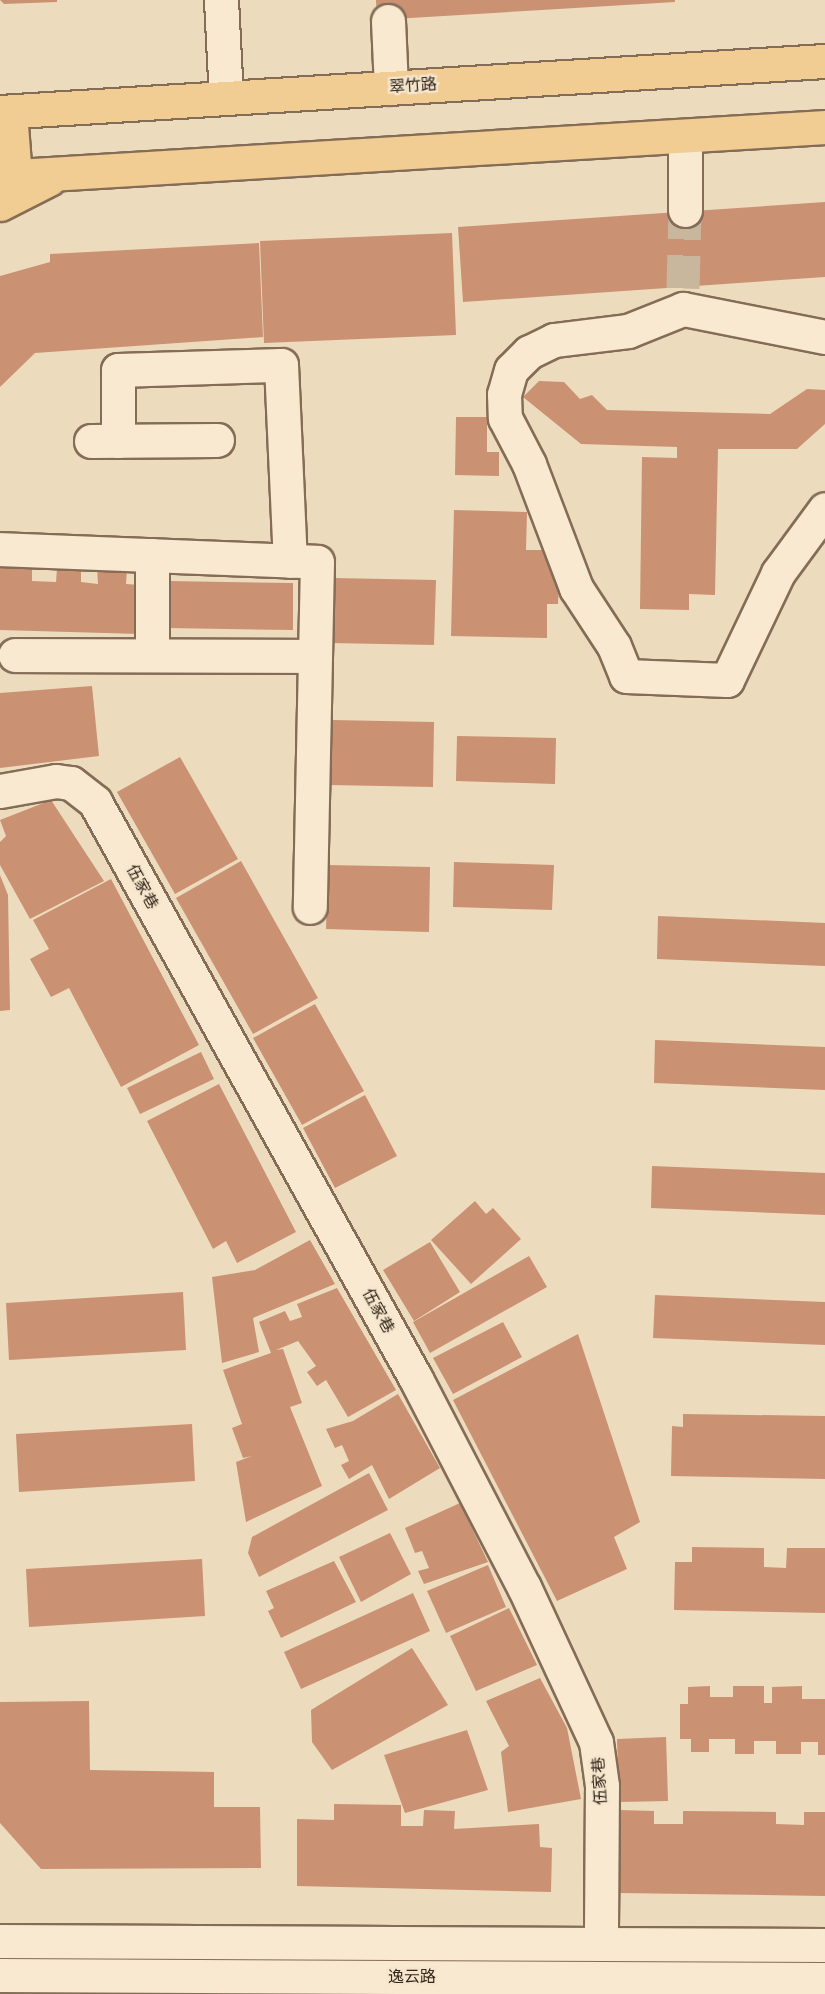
<!DOCTYPE html>
<html>
<head>
<meta charset="utf-8">
<style>
	body { margin:0 }
	#map { position:relative; width:825px; height:1994px; overflow:hidden; background:#eddbbd; font-family:"Roboto Serif","Noto Sans SC",serif }
	div>[style] { position:absolute }
	[style*='--x'] { left:calc(var(--x)*1px); top:calc(var(--y)*1px); width:calc(var(--w)*1px); rotate:calc(var(--a)*1deg) }
	.building>* { inset:0; background:#cb9173 }
	.minor-tunnel>* { height:33px; margin-top:-16.5px; transform-origin:0; background:repeating-linear-gradient(90deg,#c8b79d 0 33px,transparent 0 49px) }
	.roads { filter:drop-shadow(2px 0 #856c57) drop-shadow(-2px 0 #856c57) drop-shadow(0 2px #856c57) drop-shadow(0 -2px #856c57) }
	.minor>* { height:33px; margin:-16.5px; padding:0 16.5px; transform-origin:16.5px; border-radius:16.5px; background:#f8e9d0 }
	.major>* { height:33px; margin:-16.5px; padding:0 16.5px; transform-origin:16.5px; border-radius:16.5px; background:#f1cd94 }
	span { translate:-50% -50%; white-space:nowrap; text-align:center; line-height:1.15; -webkit-text-stroke:4.5px #f5e6cd; paint-order:stroke }
	.street-label { font-size:16px; color:#34261b }
</style>
</head>
<body>
<div id="map">
	<div class="building">
		<div style="clip-path:polygon(0 0,57px 0,57px 2px,4px 4px)"></div>
		<div style="clip-path:polygon(376px 0,675px 0,675px 2px,377px 20px)"></div>
		<div style="clip-path:polygon(825px 202px,825px 277px,463px 302px,458px 227px)"></div>
		<div style="clip-path:polygon(452px 233px,456px 335px,264px 343px,260px 241px)"></div>
		<div style="clip-path:polygon(259px 243px,263px 337px,35px 353px,0 387px,0 276px,50px 262px,50px 254px)"></div>
		<div style="clip-path:polygon(539px 381px,564px 382px,580px 399px,592px 395px,607px 410px,770px 414px,807px 389px,825px 390px,825px 424px,797px 449px,718px 449px,715px 595px,689px 594px,689px 610px,640px 609px,642px 457px,677px 458px,677px 447px,581px 444px,523px 397px)"></div>
		<div style="clip-path:polygon(456px 417px,487px 417px,487px 452px,499px 452px,499px 476px,455px 475px)"></div>
		<div style="clip-path:polygon(454px 510px,527px 512px,526px 550px,547px 550px,559px 583px,558px 604px,547px 604px,547px 638px,451px 636px)"></div>
		<div style="clip-path:polygon(0 566px,32px 566px,32px 581px,56px 582px,57px 569px,81px 570px,81px 582px,98px 584px,97px 567px,127px 569px,126px 584px,140px 585px,140px 634px,0 630px)"></div>
		<div style="clip-path:polygon(333px 578px,436px 580px,434px 645px,331px 643px)"></div>
		<div style="clip-path:polygon(168px 581px,293px 583px,293px 630px,167px 628px)"></div>
		<div style="clip-path:polygon(92px 686px,99px 756px,0 768px,0 693px)"></div>
		<div style="clip-path:polygon(332px 720px,434px 722px,433px 787px,330px 785px)"></div>
		<div style="clip-path:polygon(457px 736px,556px 738px,555px 784px,456px 781px)"></div>
		<div style="clip-path:polygon(180px 757px,238px 859px,175px 894px,117px 792px)"></div>
		<div style="clip-path:polygon(51px 800px,104px 881px,30px 919px,0 865px,0 842px,6px 836px,0 820px)"></div>
		<div style="clip-path:polygon(241px 861px,318px 998px,253px 1034px,176px 898px)"></div>
		<div style="clip-path:polygon(454px 862px,554px 865px,552px 910px,453px 907px)"></div>
		<div style="clip-path:polygon(328px 865px,430px 867px,429px 932px,326px 929px)"></div>
		<div style="clip-path:polygon(0 875px,8px 895px,10px 1010px,0 1011px)"></div>
		<div style="clip-path:polygon(111px 879px,199px 1045px,121px 1087px,69px 988px,51px 997px,30px 959px,49px 949px,33px 920px)"></div>
		<div style="clip-path:polygon(658px 916px,825px 923px,825px 966px,657px 959px)"></div>
		<div style="clip-path:polygon(315px 1004px,364px 1091px,302px 1125px,253px 1038px)"></div>
		<div style="clip-path:polygon(655px 1040px,825px 1047px,825px 1090px,654px 1083px)"></div>
		<div style="clip-path:polygon(201px 1052px,214px 1079px,140px 1114px,127px 1088px)"></div>
		<div style="clip-path:polygon(219px 1084px,296px 1232px,237px 1263px,226px 1241px,213px 1249px,147px 1121px)"></div>
		<div style="clip-path:polygon(365px 1095px,397px 1156px,335px 1188px,303px 1128px)"></div>
		<div style="clip-path:polygon(652px 1166px,825px 1173px,825px 1215px,651px 1208px)"></div>
		<div style="clip-path:polygon(475px 1201px,486px 1214px,493px 1208px,521px 1239px,471px 1284px,431px 1240px)"></div>
		<div style="clip-path:polygon(310px 1240px,335px 1284px,253px 1318px,259px 1352px,222px 1363px,212px 1277px,255px 1270px)"></div>
		<div style="clip-path:polygon(430px 1242px,460px 1292px,414px 1321px,383px 1270px)"></div>
		<div style="clip-path:polygon(529px 1256px,547px 1287px,430px 1353px,413px 1322px)"></div>
		<div style="clip-path:polygon(337px 1288px,396px 1390px,348px 1417px,326px 1380px,317px 1386px,307px 1372px,316px 1366px,298px 1341px,276px 1350px,283px 1349px,302px 1403px,290px 1407px,322px 1486px,246px 1522px,236px 1462px,252px 1456px,243px 1458px,232px 1428px,242px 1424px,223px 1370px,271px 1353px,259px 1322px,285px 1311px,290px 1321px,302px 1317px,297px 1304px)"></div>
		<div style="clip-path:polygon(183px 1292px,186px 1350px,9px 1360px,6px 1303px)"></div>
		<div style="clip-path:polygon(655px 1295px,825px 1302px,825px 1345px,653px 1338px)"></div>
		<div style="clip-path:polygon(503px 1322px,522px 1357px,453px 1394px,433px 1358px)"></div>
		<div style="clip-path:polygon(578px 1334px,640px 1522px,614px 1537px,627px 1569px,557px 1601px,453px 1400px)"></div>
		<div style="clip-path:polygon(398px 1394px,440px 1468px,389px 1499px,372px 1465px,349px 1479px,341px 1465px,349px 1461px,342px 1445px,335px 1448px,326px 1429px,353px 1421px)"></div>
		<div style="clip-path:polygon(683px 1414px,825px 1416px,825px 1479px,671px 1476px,672px 1426px,683px 1427px)"></div>
		<div style="clip-path:polygon(192px 1424px,195px 1481px,19px 1492px,16px 1434px)"></div>
		<div style="clip-path:polygon(369px 1473px,388px 1510px,259px 1577px,248px 1553px,252px 1537px)"></div>
		<div style="clip-path:polygon(460px 1503px,488px 1562px,424px 1584px,418px 1571px,429px 1568px,422px 1551px,415px 1553px,405px 1528px)"></div>
		<div style="clip-path:polygon(390px 1533px,411px 1574px,361px 1602px,339px 1557px)"></div>
		<div style="clip-path:polygon(692px 1547px,764px 1548px,764px 1567px,786px 1568px,787px 1548px,825px 1548px,825px 1613px,674px 1610px,675px 1562px,692px 1562px)"></div>
		<div style="clip-path:polygon(202px 1559px,205px 1616px,29px 1627px,26px 1569px)"></div>
		<div style="clip-path:polygon(334px 1561px,356px 1602px,281px 1638px,268px 1611px,274px 1608px,266px 1591px)"></div>
		<div style="clip-path:polygon(488px 1565px,506px 1607px,446px 1633px,427px 1591px)"></div>
		<div style="clip-path:polygon(413px 1593px,430px 1631px,301px 1689px,284px 1652px)"></div>
		<div style="clip-path:polygon(509px 1608px,537px 1665px,476px 1691px,450px 1636px)"></div>
		<div style="clip-path:polygon(412px 1648px,448px 1705px,332px 1770px,312px 1742px,311px 1710px)"></div>
		<div style="clip-path:polygon(540px 1678px,567px 1728px,581px 1799px,508px 1812px,501px 1752px,509px 1746px,486px 1701px)"></div>
		<div style="clip-path:polygon(710px 1686px,710px 1697px,733px 1697px,733px 1686px,764px 1686px,764px 1703px,772px 1703px,772px 1687px,802px 1686px,802px 1699px,825px 1699px,825px 1755px,818px 1755px,818px 1742px,801px 1742px,801px 1754px,776px 1754px,776px 1741px,754px 1741px,754px 1754px,735px 1754px,735px 1739px,709px 1739px,709px 1752px,691px 1752px,691px 1739px,680px 1739px,680px 1704px,688px 1704px,688px 1687px)"></div>
		<div style="clip-path:polygon(89px 1701px,90px 1770px,214px 1772px,214px 1807px,260px 1807px,261px 1868px,41px 1869px,0 1823px,0 1702px)"></div>
		<div style="clip-path:polygon(467px 1730px,488px 1790px,405px 1813px,384px 1755px)"></div>
		<div style="clip-path:polygon(666px 1737px,668px 1801px,619px 1802px,617px 1739px)"></div>
		<div style="clip-path:polygon(334px 1804px,401px 1805px,401px 1826px,423px 1826px,424px 1810px,455px 1811px,454px 1829px,539px 1824px,540px 1847px,552px 1848px,551px 1892px,297px 1886px,297px 1819px,334px 1820px)"></div>
		<div style="clip-path:polygon(619px 1810px,654px 1811px,654px 1824px,683px 1824px,683px 1811px,776px 1812px,776px 1824px,804px 1825px,804px 1812px,825px 1812px,825px 1896px,618px 1893px)"></div>
	</div>
	<div class="minor-tunnel">
		<div style="--x:683;--y:288;--w:78;--a:-88.5"></div>
	</div>
	<div class="roads">
		<div class="minor">
			<div style="--x:221;--y:0;--w:98;--a:87.1"></div>
			<div style="--x:388;--y:21;--w:67;--a:87.4"></div>
			<div style="--x:685;--y:210;--w:74;--a:-90"></div>
			<div style="--x:825;--y:337;--w:145;--a:-168.8"></div>
			<div style="--x:683;--y:309;--w:59;--a:158.2"></div>
			<div style="--x:628;--y:331;--w:75;--a:173.1"></div>
			<div style="--x:554;--y:340;--w:28;--a:154"></div>
			<div style="--x:529;--y:352;--w:25;--a:135"></div>
			<div style="--x:511;--y:370;--w:25;--a:106"></div>
			<div style="--x:504;--y:394;--w:24;--a:88"></div>
			<div style="--x:505;--y:418;--w:52;--a:62.4"></div>
			<div style="--x:529;--y:464;--w:133;--a:69.2"></div>
			<div style="--x:576;--y:588;--w:69;--a:56.8"></div>
			<div style="--x:614;--y:646;--w:32;--a:68"></div>
			<div style="--x:626;--y:676;--w:101;--a:2.3"></div>
			<div style="--x:727;--y:680;--w:119;--a:-64.5"></div>
			<div style="--x:778;--y:573;--w:79;--a:-53.7"></div>
			<div style="--x:91;--y:441;--w:126;--a:-0.5"></div>
			<div style="--x:118;--y:441;--w:71;--a:-90"></div>
			<div style="--x:118;--y:370;--w:163;--a:-1.8"></div>
			<div style="--x:281;--y:365;--w:196;--a:87.4"></div>
			<div style="--x:0;--y:549;--w:317;--a:2.3"></div>
			<div style="--x:317;--y:562;--w:345;--a:91.2"></div>
			<div style="--x:152;--y:555;--w:100;--a:90"></div>
			<div style="--x:15;--y:655;--w:300;--a:0.2"></div>
			<div style="--x:0;--y:791;--w:57;--a:-10.1"></div>
			<div style="--x:56;--y:781;--w:15;--a:8"></div>
			<div style="--x:71;--y:783;--w:31;--a:38"></div>
			<div style="--x:95;--y:802;--w:660;--a:60.91"></div>
			<div style="--x:416;--y:1379;--w:234;--a:62.6"></div>
			<div style="--x:524;--y:1587;--w:171;--a:65.1"></div>
			<div style="--x:596;--y:1742;--w:44;--a:82.2"></div>
			<div style="--x:602;--y:1786;--w:158;--a:90.4"></div>
			<div style="--x:0;--y:1941;--w:825;--a:0.28"></div>
			<div style="--x:0;--y:1975;--w:825;--a:0.28"></div>
		</div>
		<div class="major">
			<div style="--x:0;--y:112;--w:827;--a:-3.54"></div>
			<div style="--x:10;--y:112;--w:65;--a:85.6"></div>
			<div style="--x:0;--y:177;--w:827;--a:-3.47"></div>
			<div style="--x:0;--y:204;--w:55;--a:-27"></div>
		</div>
	</div>
	<div class="street-label">
		<span style="left:413px;top:86px;rotate:-4deg">翠竹路</span>
		<span style="left:142px;top:887px;rotate:61deg">伍家巷</span>
		<span style="left:378px;top:1311px;rotate:61deg">伍家巷</span>
		<span style="left:600px;top:1781px;rotate:-94deg">伍家巷</span>
		<span style="left:412px;top:1977px">逸云路</span>
	</div>
</div>
</body>
</html>
